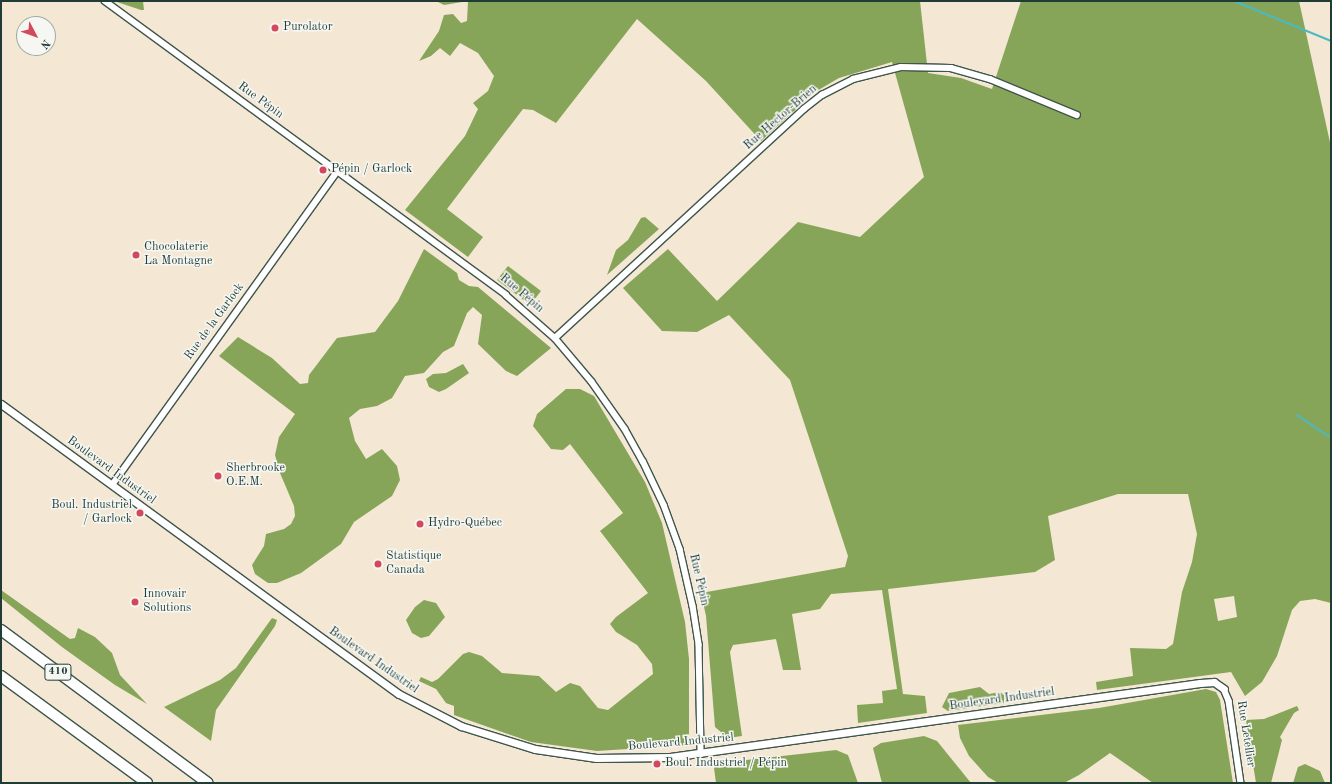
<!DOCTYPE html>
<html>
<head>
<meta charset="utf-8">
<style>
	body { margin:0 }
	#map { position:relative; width:1332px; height:784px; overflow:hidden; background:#f4e7d4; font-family:"Old Standard TT",serif }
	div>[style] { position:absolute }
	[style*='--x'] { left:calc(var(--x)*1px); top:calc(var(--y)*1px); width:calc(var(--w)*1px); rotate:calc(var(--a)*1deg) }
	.forest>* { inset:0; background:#87a559 }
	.stream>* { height:2px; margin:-1px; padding:0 1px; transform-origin:1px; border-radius:1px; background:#4abac0 }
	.roads { filter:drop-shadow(1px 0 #3f564c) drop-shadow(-1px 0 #3f564c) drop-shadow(0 1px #3f564c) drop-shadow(0 -1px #3f564c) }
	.minor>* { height:5.5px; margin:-2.75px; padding:0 2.75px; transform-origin:2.75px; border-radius:2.75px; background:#fff }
	.tertiary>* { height:7px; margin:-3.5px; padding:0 3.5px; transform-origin:3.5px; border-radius:3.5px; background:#fff }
	.motorway>* { height:10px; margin:-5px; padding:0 5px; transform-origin:5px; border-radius:5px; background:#fff }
	.dots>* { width:11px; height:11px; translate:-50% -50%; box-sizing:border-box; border:2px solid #f6f6f2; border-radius:50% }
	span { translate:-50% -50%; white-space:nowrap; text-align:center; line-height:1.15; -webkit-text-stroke:3px #f6f6f2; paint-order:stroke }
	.shield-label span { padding:1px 3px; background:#f6f6f2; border:1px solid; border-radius:3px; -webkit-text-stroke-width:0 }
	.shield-label { font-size:11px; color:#1f3d34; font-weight:700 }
	.poi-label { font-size:12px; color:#1f3d34 }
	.left { translate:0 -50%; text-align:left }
	.right { translate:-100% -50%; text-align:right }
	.street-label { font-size:12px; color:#1f3d34 }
	.frame { position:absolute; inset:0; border:2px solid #1f3d34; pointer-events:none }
	.north { position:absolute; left:16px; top:16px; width:40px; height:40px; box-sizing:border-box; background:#f6f6f2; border:1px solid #a0aca6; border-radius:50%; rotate:131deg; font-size:11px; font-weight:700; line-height:16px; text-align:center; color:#1f3d34 }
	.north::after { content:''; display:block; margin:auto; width:14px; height:18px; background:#d1495b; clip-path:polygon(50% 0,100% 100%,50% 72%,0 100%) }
</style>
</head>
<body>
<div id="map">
	<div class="forest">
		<div style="clip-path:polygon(143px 1px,144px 10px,141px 10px,117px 2px)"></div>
		<div style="clip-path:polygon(evenodd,436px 1px,920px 1px,928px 73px,961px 78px,992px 89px,1021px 1px,1299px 1px,1331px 147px,1331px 603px,1315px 599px,1300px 601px,1292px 610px,1277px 656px,1262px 682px,1245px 696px,1231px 672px,1097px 690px,1096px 682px,1133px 676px,1130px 648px,1166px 649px,1173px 644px,1182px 592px,1192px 562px,1197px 534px,1188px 494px,1118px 494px,1048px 516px,1055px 560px,1035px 572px,888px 589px,903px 694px,925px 696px,927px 713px,858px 723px,857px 705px,883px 703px,882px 691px,897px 689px,882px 590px,831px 594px,820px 609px,792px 614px,801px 670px,783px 670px,776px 639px,733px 645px,730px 652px,742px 736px,728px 738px,715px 727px,706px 616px,701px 593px,845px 567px,848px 556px,790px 380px,729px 315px,697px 332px,662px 331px,623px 288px,668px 249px,717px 301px,798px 222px,860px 237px,924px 177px,892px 62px,839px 78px,815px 92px,761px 141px,706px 81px,637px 19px,556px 123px,533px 110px,523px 109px,447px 209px,483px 237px,468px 257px,405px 210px,465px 136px,478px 109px,473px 103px,488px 91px,494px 76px,478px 53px,460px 43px,450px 56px,440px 48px,431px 56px,419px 61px,439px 31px,444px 15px,453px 14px,461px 23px,467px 21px,468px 1px,444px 5px,436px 1px,1234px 596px,1237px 617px,1218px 621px,1214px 599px,1234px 596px)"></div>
		<div style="clip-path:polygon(645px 217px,659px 229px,607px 275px,616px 250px,628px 240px,641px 218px)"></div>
		<div style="clip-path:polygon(424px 249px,457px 273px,459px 280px,469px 286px,478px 287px,551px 348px,517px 376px,506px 371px,478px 344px,482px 315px,473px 307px,467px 313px,454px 346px,443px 352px,424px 373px,405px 376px,392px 398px,377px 406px,360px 409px,349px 418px,355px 441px,366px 459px,382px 449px,397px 466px,400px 480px,392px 496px,354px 522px,341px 544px,301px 573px,277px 583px,268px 583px,255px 574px,252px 565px,264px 546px,266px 534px,284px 529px,291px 524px,295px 516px,294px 506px,280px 473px,275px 455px,279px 437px,295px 414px,219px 356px,238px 337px,272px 358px,300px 384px,308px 383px,309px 375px,337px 338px,375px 332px,398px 301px)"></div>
		<div style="clip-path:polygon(508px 266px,541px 291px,530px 305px,497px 280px)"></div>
		<div style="clip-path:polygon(463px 364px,469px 373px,446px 389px,439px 392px,429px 387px,426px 379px,433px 374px,446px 373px)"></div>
		<div style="clip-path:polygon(566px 389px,580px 389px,594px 396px,645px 482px,662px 523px,685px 622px,689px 659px,689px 745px,597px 751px,531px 742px,454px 715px,454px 706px,446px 703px,436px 689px,419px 681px,421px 677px,432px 682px,438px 679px,463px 654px,469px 652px,482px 656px,502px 673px,539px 676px,556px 692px,570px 683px,580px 686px,598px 708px,608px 710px,653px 674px,652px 664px,637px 645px,616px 632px,610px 624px,616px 617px,648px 593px,600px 531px,623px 513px,570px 444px,563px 450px,551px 449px,533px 426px,537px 414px)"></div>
		<div style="clip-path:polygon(1px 590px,70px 639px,75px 638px,78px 628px,95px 637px,112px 653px,120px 675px,147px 704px,115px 685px,62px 647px,1px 598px)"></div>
		<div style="clip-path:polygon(424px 600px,436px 603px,445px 617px,429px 636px,421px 638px,412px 633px,406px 620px,415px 607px)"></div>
		<div style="clip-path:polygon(272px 618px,277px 620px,275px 626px,216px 710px,211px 741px,164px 707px,220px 680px,236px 668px)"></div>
		<div style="clip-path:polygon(980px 687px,989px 694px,1000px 692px,1004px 695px,1004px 703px,948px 711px,942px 707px,949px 693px)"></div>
		<div style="clip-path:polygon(1206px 689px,1216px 692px,1220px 700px,1233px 783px,1153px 783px,1110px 753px,1079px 775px,1064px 783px,998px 783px,988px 777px,969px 756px,960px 738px,958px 725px,1099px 708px)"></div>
		<div style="clip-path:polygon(1297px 706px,1299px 710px,1294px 713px,1280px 737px,1282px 740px,1271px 783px,1256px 783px,1246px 720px,1264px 719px)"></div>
		<div style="clip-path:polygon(924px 736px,937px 741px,971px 783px,882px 783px,873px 748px,881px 743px)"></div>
		<div style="clip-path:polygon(836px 750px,848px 755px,858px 783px,716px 783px,714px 768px,720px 763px)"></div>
		<div style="clip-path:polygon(1305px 764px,1320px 771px,1325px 783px,1293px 783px,1298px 767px)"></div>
	</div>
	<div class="stream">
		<div style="--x:1234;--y:1;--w:105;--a:22.4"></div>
		<div style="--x:1297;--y:415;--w:41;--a:34.1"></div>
	</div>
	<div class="roads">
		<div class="minor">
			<div style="--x:105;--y:1;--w:497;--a:36.2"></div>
			<div style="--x:506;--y:295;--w:65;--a:41.3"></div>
			<div style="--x:555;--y:338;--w:57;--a:49.9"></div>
			<div style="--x:592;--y:382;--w:57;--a:54.9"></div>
			<div style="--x:625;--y:429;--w:37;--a:61"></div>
			<div style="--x:643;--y:461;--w:49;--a:64.5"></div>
			<div style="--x:664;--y:505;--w:47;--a:70"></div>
			<div style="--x:680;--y:549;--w:58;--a:77.2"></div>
			<div style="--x:693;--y:606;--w:39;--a:81"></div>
			<div style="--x:699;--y:645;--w:109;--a:88.9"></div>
			<div style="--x:555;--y:338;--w:338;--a:-42.6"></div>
			<div style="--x:804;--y:109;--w:23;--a:-38"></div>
			<div style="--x:822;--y:95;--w:35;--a:-27"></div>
			<div style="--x:853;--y:79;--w:49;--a:-14"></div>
			<div style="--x:901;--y:67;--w:50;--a:1.1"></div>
			<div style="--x:951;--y:68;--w:41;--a:15.8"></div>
			<div style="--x:990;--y:79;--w:94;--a:22.5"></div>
			<div style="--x:112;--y:485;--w:385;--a:-54.3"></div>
			<div style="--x:1224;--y:689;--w:13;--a:67"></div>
			<div style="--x:1229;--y:701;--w:83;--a:81.7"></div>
		</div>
		<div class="tertiary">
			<div style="--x:1;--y:404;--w:492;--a:36.1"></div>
			<div style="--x:399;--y:694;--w:70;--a:27.3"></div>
			<div style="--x:461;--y:726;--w:77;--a:17.3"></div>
			<div style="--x:535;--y:749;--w:62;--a:8.4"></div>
			<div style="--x:596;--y:758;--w:74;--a:-0.8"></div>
			<div style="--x:670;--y:757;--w:535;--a:-7.95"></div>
			<div style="--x:1200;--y:683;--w:14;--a:-4"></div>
			<div style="--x:1214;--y:682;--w:12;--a:35"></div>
		</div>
		<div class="motorway">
			<div style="--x:1;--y:630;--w:257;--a:36.5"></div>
			<div style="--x:1;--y:676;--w:181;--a:36.2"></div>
		</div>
	</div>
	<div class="dots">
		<div style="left:275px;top:28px;background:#d1495b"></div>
		<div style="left:323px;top:170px;background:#d1495b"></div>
		<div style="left:136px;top:255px;background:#d1495b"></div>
		<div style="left:218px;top:476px;background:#d1495b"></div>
		<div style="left:140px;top:513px;background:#d1495b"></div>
		<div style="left:420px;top:524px;background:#d1495b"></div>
		<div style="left:378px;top:564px;background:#d1495b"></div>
		<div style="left:135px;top:602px;background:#d1495b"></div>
		<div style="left:657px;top:764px;background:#d1495b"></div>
	</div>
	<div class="shield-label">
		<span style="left:58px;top:672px">410</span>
	</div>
	<div class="poi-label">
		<span class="left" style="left:283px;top:28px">Purolator</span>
		<span class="left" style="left:331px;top:170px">Pépin / Garlock</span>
		<span class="left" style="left:144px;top:255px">Chocolaterie<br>La Montagne</span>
		<span class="left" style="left:226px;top:476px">Sherbrooke<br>O.E.M.</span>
		<span class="right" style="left:132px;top:513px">Boul. Industriel<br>/ Garlock</span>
		<span class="left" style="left:428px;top:524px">Hydro-Québec</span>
		<span class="left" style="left:386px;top:564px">Statistique<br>Canada</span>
		<span class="left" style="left:143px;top:602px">Innovair<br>Solutions</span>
		<span class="left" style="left:665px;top:764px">Boul. Industriel / Pépin</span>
	</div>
	<div class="street-label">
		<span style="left:260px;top:101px;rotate:36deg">Rue Pépin</span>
		<span style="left:781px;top:118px;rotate:-41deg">Rue Hector-Brien</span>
		<span style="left:521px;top:294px;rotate:40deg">Rue Pépin</span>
		<span style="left:215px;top:322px;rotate:-54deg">Rue de la Garlock</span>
		<span style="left:111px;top:471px;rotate:36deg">Boulevard Industriel</span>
		<span style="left:698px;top:580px;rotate:77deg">Rue Pépin</span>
		<span style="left:373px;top:661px;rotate:35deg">Boulevard Industriel</span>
		<span style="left:1002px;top:700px;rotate:-8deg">Boulevard Industriel</span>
		<span style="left:1245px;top:734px;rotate:81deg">Rue Letellier</span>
		<span style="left:681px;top:743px;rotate:-5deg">Boulevard Industriel</span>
	</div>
	<div class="frame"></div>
	<div class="north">N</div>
</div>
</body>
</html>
